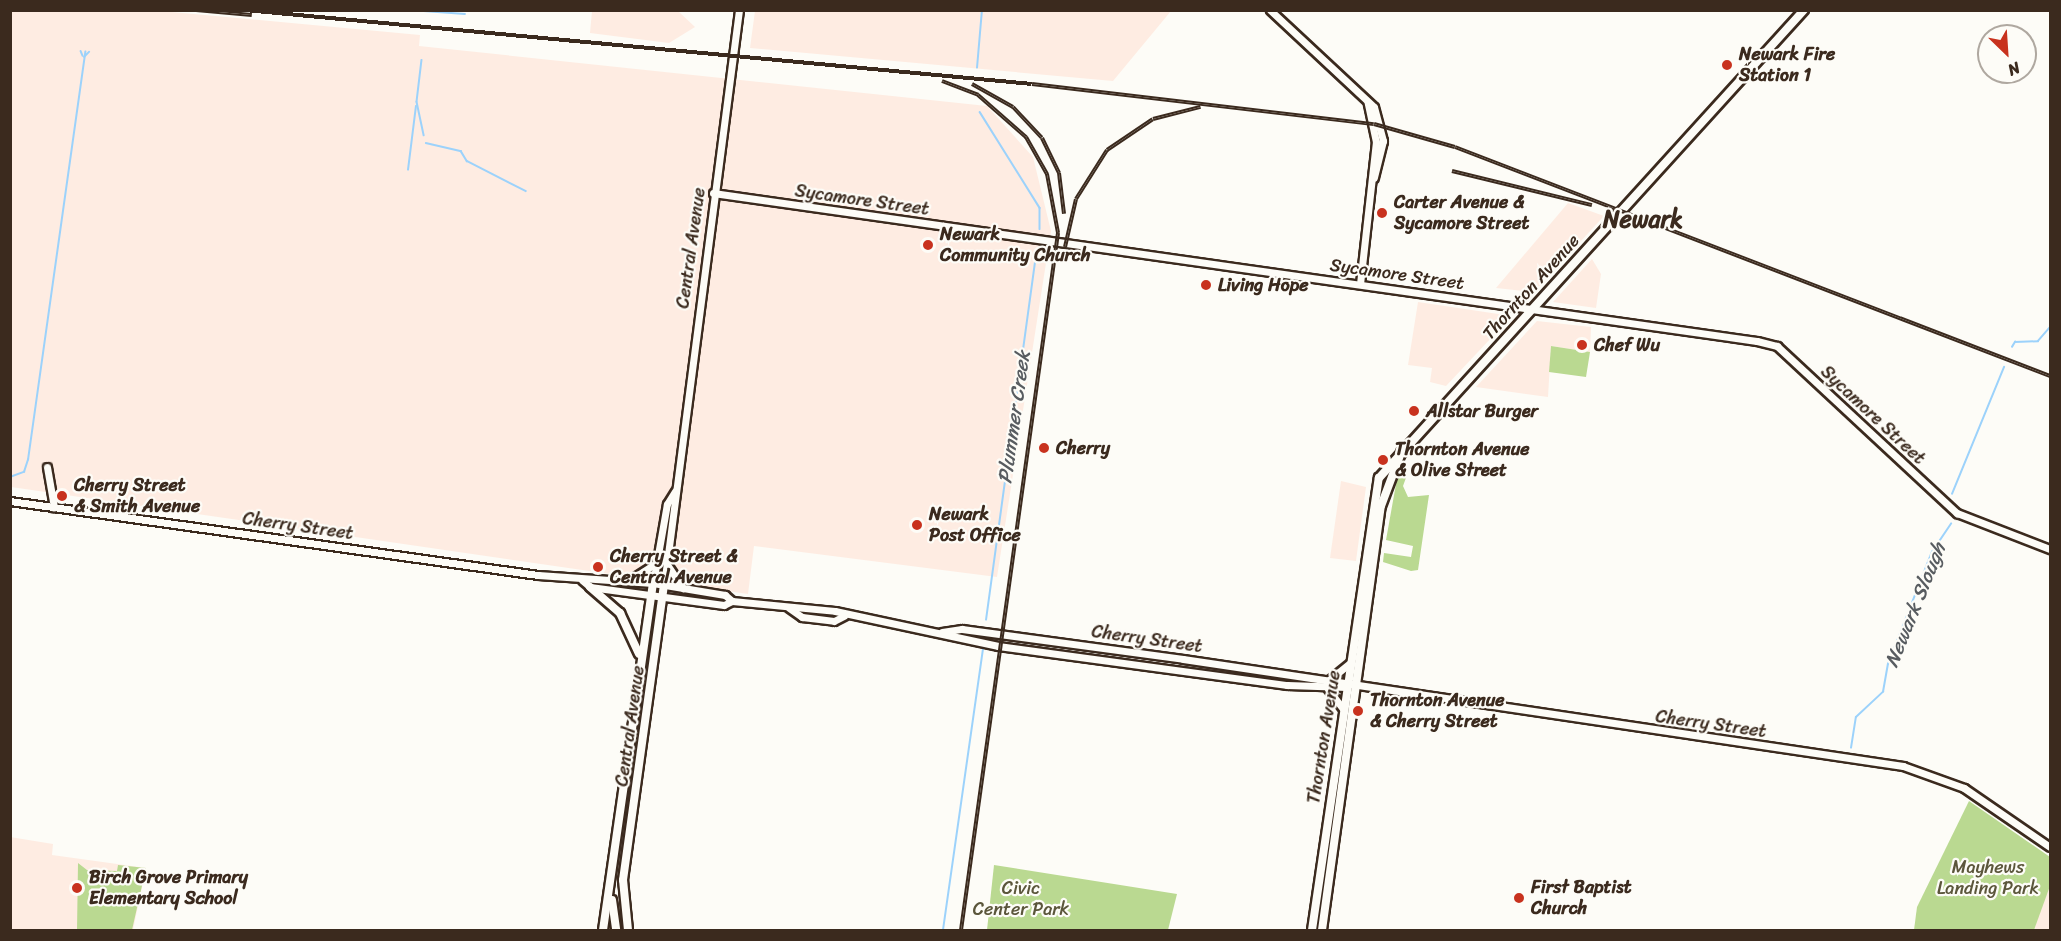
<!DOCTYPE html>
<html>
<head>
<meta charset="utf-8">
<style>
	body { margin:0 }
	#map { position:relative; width:2061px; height:941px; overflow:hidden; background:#fdfcf7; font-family:Sriracha,sans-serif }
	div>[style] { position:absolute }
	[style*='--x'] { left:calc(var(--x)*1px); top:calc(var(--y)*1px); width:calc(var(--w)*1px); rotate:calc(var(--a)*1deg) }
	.built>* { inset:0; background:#feece2 }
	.green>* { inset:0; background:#bad991 }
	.stream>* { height:1.5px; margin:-0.75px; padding:0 0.75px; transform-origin:0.75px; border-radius:0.75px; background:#9cd2fb }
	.roads { filter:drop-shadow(2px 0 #3b2a1e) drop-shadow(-2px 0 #3b2a1e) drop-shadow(0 2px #3b2a1e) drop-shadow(0 -2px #3b2a1e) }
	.tertiary>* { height:7px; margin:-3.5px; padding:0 3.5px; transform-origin:3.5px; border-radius:3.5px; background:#fdfcf7 }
	.secondary>* { height:8px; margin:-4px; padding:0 4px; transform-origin:4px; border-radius:4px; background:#fdfcf7 }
	.rail>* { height:4px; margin-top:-2px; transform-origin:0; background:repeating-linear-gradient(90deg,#fdfcf7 0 4.5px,#3b2a1e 0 9px); box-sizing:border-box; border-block:2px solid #3b2a1e }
	.dots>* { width:16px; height:16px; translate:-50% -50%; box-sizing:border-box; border:3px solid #fdfcf7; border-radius:50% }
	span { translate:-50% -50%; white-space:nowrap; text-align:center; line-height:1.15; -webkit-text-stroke:4.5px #fdfcf7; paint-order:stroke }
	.poi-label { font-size:18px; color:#3b2a1e; font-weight:700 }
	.left { translate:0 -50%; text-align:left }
	.street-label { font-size:18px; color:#3b2a1e }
	.park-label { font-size:18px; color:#5b563b }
	.water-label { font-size:20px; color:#585c60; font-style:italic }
	.district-label { font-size:24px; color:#3b2a1e; font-weight:700 }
	.frame { position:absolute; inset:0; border:12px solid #3b2a1e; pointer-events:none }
	.north { position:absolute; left:1977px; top:24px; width:60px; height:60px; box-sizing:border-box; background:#fdfcf7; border:2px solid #afa8a0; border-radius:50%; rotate:155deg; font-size:16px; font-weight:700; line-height:24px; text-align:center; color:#3b2a1e }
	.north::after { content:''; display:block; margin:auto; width:21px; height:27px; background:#c8321e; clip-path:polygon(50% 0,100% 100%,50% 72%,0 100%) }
</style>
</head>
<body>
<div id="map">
	<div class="built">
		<div style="clip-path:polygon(11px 11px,161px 11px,420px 35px,419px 46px,987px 106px,1033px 157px,1051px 231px,997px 577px,754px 546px,748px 594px,11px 487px)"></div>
		<div style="clip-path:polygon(592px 11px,678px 11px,695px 27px,669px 43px,590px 33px)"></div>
		<div style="clip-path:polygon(755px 11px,755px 10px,1171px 11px,1113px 81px,750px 48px)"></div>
		<div style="clip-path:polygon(1568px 203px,1604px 216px,1534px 292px,1496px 288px)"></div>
		<div style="clip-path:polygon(1592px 259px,1601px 274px,1596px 308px,1553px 302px)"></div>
		<div style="clip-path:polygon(1418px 302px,1505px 315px,1509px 319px,1446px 386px,1430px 382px,1432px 368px,1408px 365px)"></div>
		<div style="clip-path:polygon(1537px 321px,1591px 327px,1590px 352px,1551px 346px,1548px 397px,1476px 387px)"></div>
		<div style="clip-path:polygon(1341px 481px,1366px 487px,1356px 561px,1330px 558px)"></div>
		<div style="clip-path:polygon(10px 837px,53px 844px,52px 855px,146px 868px,133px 930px,11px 930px)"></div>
		<div style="clip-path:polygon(2050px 886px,2050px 930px,2034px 930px,2040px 911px)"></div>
	</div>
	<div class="green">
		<div style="clip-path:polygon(1551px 346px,1590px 352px,1586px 377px,1549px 372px)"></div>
		<div style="clip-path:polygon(1398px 473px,1407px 475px,1403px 486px,1408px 497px,1429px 495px,1418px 570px,1411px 571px,1383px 562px,1384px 553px,1411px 557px,1413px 546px,1386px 540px)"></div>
		<div style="clip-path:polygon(1969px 801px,2050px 857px,2050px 886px,2034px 930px,1914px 930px,1917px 907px)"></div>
		<div style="clip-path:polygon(78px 863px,87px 870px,117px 871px,118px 865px,146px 868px,132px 930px,77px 930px)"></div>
		<div style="clip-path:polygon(994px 865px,1177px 894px,1168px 930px,987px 930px)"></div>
	</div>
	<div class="stream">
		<div style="--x:410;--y:10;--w:55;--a:4.2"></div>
		<div style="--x:81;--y:51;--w:5;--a:68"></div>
		<div style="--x:84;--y:57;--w:7;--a:-45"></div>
		<div style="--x:422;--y:60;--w:42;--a:96.8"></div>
		<div style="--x:417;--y:102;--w:34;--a:78"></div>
		<div style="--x:977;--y:68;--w:58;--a:-85.1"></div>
		<div style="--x:980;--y:112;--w:113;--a:58"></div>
		<div style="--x:1040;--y:208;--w:21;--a:90"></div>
		<div style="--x:426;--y:143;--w:36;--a:13"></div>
		<div style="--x:461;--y:151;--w:12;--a:59"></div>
		<div style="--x:467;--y:161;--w:66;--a:27"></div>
		<div style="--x:408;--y:170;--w:64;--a:-82.9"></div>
		<div style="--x:2012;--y:347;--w:6;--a:-59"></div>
		<div style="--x:2015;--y:342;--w:23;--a:-2"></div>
		<div style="--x:2038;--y:341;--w:18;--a:-49"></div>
		<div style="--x:10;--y:477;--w:15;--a:-20"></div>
		<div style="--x:24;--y:472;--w:13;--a:-72"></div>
		<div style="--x:28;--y:460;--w:412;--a:-82"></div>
		<div style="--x:1952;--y:494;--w:137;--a:-67.7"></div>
		<div style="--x:986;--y:620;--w:373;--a:-82.2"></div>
		<div style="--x:1851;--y:748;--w:31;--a:-81"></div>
		<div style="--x:1856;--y:717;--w:37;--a:-43"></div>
		<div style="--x:1883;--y:692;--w:28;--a:-80"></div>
		<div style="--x:1888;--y:664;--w:120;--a:-68.6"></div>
		<div style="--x:1932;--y:552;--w:34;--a:-56"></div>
		<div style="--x:943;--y:930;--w:283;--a:-81.9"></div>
	</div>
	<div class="roads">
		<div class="tertiary">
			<div style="--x:1270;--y:10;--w:142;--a:43"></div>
			<div style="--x:1374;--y:107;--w:35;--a:75"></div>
			<div style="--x:1383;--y:141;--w:38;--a:104"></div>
			<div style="--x:713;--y:193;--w:1054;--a:8.07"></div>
			<div style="--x:1757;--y:341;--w:21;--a:14"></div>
			<div style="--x:1777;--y:346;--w:246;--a:42.9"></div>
			<div style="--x:1957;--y:513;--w:100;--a:21.2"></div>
			<div style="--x:1360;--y:284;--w:143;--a:-83.6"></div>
			<div style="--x:1376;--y:142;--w:40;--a:-102"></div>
			<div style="--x:47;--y:467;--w:41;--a:80.1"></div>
			<div style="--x:10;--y:501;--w:533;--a:7.98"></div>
			<div style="--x:538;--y:575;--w:115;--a:4"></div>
			<div style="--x:653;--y:583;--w:73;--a:9.5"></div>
			<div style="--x:725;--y:595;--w:9;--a:41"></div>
			<div style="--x:732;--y:601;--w:103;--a:5.5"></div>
			<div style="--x:835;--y:611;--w:167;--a:12.1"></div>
			<div style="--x:998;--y:646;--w:292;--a:7.7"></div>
			<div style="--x:1287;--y:685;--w:60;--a:1.9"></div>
			<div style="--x:668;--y:566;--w:27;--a:56"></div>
			<div style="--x:582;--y:580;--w:11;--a:41"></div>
			<div style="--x:590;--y:587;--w:135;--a:7.7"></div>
			<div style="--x:724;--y:605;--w:9;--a:-27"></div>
			<div style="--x:630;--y:580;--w:31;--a:-33"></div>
			<div style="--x:653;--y:583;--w:80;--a:-80"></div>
			<div style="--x:667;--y:504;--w:15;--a:-58"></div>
			<div style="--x:664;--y:585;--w:580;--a:-82.57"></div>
			<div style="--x:789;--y:608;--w:16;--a:35"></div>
			<div style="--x:802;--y:617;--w:32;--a:7"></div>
			<div style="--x:834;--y:621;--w:11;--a:-27"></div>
			<div style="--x:942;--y:632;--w:20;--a:-9"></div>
			<div style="--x:962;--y:629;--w:223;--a:7.7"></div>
			<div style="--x:1183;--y:659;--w:728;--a:8.45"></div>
			<div style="--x:1903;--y:766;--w:65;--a:19.8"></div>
			<div style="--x:1964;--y:788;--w:104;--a:34.5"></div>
			<div style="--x:1329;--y:680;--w:27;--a:-39"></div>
			<div style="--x:1328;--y:689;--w:25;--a:53"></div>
		</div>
		<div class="secondary">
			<div style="--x:590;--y:587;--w:40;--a:41"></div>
			<div style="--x:620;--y:613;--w:45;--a:65.1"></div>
			<div style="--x:612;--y:900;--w:30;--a:82"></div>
			<div style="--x:603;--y:930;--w:351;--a:-81.8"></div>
			<div style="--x:628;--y:930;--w:50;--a:-95.7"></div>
			<div style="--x:623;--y:880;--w:298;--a:-82.1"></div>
			<div style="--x:1312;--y:930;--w:457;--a:-81.6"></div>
			<div style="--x:1379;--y:478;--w:632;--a:-47.76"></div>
			<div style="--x:1322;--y:930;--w:428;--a:-82.1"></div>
			<div style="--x:1381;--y:506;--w:60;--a:-69.4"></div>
		</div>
	</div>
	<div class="rail">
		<div style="--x:196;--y:10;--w:56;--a:5.1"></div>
		<div style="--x:245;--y:10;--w:790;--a:5.37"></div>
		<div style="--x:1032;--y:84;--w:344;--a:6.7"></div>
		<div style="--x:1374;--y:124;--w:84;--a:15.9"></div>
		<div style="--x:1455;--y:147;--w:638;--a:21.05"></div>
		<div style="--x:942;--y:81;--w:39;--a:21"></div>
		<div style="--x:978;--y:95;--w:64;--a:41.2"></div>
		<div style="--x:1026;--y:137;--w:43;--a:60.4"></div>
		<div style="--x:1047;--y:174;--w:60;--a:79.4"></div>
		<div style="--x:1058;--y:233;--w:704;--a:97.92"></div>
		<div style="--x:972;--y:84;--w:47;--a:29.3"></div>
		<div style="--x:1013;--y:107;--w:42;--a:46.9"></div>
		<div style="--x:1042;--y:138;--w:39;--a:64"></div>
		<div style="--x:1059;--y:173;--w:41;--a:83"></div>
		<div style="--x:1452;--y:171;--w:144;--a:13.7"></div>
		<div style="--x:1065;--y:247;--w:49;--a:-77.1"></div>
		<div style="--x:1076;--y:199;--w:58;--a:-57.7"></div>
		<div style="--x:1107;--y:150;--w:55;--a:-34"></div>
		<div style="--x:1153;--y:119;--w:49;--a:-14.3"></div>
	</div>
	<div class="dots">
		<div style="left:1727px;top:65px;background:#c8321e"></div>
		<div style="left:1382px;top:213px;background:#c8321e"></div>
		<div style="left:928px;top:245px;background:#c8321e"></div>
		<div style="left:1206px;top:285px;background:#c8321e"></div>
		<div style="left:1582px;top:345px;background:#c8321e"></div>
		<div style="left:1414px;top:411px;background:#c8321e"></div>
		<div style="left:1044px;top:448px;background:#c8321e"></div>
		<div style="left:1383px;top:460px;background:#c8321e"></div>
		<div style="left:62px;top:496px;background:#c8321e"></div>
		<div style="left:917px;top:525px;background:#c8321e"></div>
		<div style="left:598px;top:567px;background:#c8321e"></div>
		<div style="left:1358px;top:711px;background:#c8321e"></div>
		<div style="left:77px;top:888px;background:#c8321e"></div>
		<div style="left:1519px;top:898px;background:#c8321e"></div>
	</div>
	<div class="poi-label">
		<span class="left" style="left:1739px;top:65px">Newark Fire<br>Station 1</span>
		<span class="left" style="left:1394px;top:213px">Carter Avenue &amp;<br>Sycamore Street</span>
		<span class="left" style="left:940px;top:245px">Newark<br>Community Church</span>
		<span class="left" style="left:1218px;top:285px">Living Hope</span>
		<span class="left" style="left:1594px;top:345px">Chef Wu</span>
		<span class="left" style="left:1426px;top:411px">Allstar Burger</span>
		<span class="left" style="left:1056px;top:448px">Cherry</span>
		<span class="left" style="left:1395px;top:460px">Thornton Avenue<br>&amp; Olive Street</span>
		<span class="left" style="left:74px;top:496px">Cherry Street<br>&amp; Smith Avenue</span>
		<span class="left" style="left:929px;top:525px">Newark<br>Post Office</span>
		<span class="left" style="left:610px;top:567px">Cherry Street &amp;<br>Central Avenue</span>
		<span class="left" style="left:1370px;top:711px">Thornton Avenue<br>&amp; Cherry Street</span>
		<span class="left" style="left:89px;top:888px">Birch Grove Primary<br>Elementary School</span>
		<span class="left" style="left:1531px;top:898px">First Baptist<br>Church</span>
	</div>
	<div class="street-label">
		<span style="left:862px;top:200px;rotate:8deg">Sycamore Street</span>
		<span style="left:691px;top:248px;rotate:-82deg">Central Avenue</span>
		<span style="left:1397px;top:274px;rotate:8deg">Sycamore Street</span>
		<span style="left:1531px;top:287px;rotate:-48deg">Thornton Avenue</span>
		<span style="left:1873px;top:415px;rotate:43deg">Sycamore Street</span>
		<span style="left:298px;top:526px;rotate:8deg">Cherry Street</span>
		<span style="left:1147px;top:639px;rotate:8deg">Cherry Street</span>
		<span style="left:1711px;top:724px;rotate:8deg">Cherry Street</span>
		<span style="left:630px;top:726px;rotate:-82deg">Central Avenue</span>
		<span style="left:1324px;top:737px;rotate:-81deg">Thornton Avenue</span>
	</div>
	<div class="park-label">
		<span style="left:1988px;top:878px">Mayhews<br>Landing Park</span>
		<span style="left:1021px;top:899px">Civic<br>Center Park</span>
	</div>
	<div class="water-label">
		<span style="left:1014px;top:417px;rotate:-82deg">Plummer Creek</span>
		<span style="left:1915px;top:605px;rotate:-68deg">Newark Slough</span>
	</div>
	<div class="district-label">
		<span style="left:1643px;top:220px">Newark</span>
	</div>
	<div class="frame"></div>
	<div class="north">N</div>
</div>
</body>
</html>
